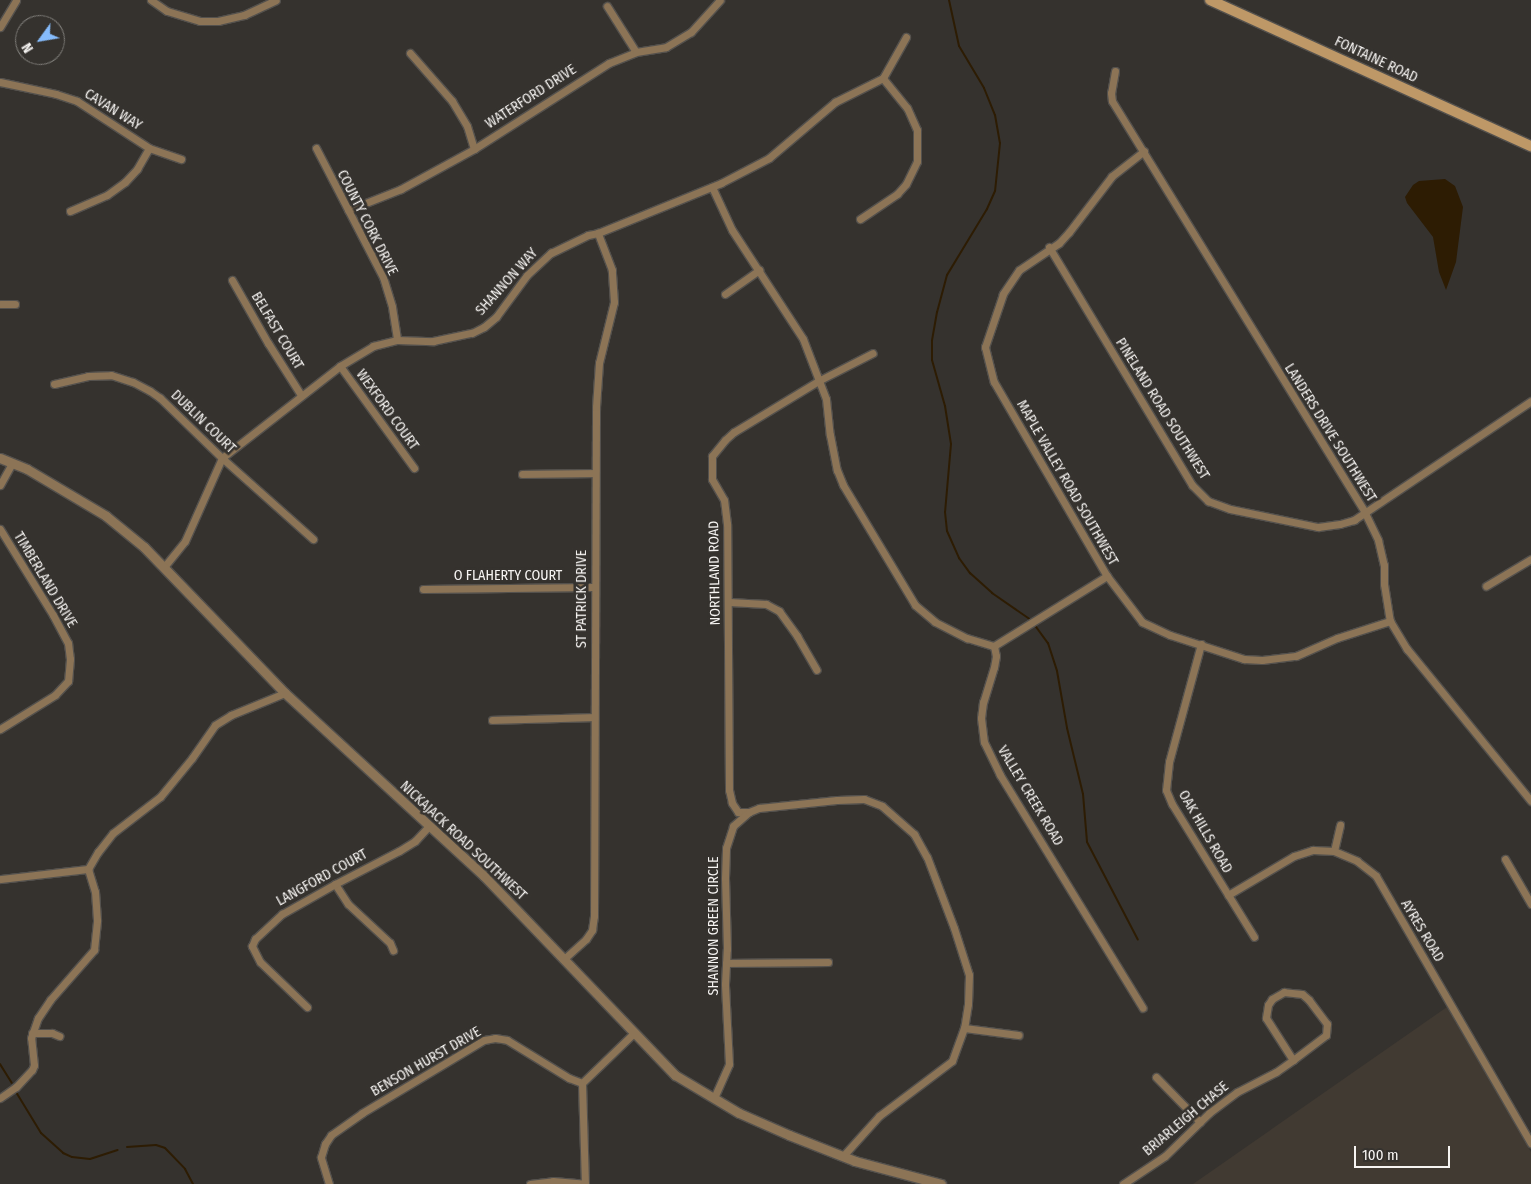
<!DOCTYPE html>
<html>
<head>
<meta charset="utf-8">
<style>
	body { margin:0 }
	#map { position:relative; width:1531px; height:1184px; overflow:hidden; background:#35322e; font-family:"Fira Sans Condensed",sans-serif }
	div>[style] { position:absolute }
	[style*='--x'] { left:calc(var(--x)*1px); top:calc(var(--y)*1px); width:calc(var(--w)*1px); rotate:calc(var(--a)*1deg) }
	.built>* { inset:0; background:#413a32 }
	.water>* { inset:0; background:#2d1c03 }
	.stream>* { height:2px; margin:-1px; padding:0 1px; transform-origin:1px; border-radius:1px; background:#2d1c03 }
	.roads { filter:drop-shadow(1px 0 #54514d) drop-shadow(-1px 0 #54514d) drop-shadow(0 1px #54514d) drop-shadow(0 -1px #54514d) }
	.minor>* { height:7px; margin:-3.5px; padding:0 3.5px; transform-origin:3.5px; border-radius:3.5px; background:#8c7456 }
	.tertiary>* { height:9px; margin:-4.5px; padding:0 4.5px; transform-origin:4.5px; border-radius:4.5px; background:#8c7456 }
	.secondary>* { height:10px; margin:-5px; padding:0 5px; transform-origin:5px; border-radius:5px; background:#be9867 }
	span { translate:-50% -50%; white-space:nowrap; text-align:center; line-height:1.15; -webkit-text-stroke:5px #35322e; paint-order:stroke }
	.street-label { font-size:14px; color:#f6f4f2 }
	.north { position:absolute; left:15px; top:15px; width:50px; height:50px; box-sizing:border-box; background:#35322e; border:1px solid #82807c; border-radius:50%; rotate:238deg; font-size:14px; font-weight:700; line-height:20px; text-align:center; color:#f6f4f2 }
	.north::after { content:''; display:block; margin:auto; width:18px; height:22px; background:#85bbfb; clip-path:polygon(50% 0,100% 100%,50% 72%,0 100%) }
	.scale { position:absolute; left:1354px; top:1146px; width:96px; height:22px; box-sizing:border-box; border:2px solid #f6f4f2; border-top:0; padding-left:6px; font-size:15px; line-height:18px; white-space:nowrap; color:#f6f4f2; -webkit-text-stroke:4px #35322e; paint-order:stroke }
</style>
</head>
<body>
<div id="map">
	<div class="built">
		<div style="clip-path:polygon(1447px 1007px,1531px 1152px,1531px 1184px,1193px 1184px)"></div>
	</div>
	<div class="water">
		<div style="clip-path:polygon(1445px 179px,1455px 186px,1463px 207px,1456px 262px,1446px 290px,1439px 272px,1433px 237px,1407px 203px,1405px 197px,1413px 185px,1419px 181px)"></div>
	</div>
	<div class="stream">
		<div style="--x:949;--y:0;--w:47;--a:77.7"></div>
		<div style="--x:959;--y:46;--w:49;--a:59.2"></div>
		<div style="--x:984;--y:88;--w:29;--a:68"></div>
		<div style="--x:995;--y:115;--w:28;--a:80"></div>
		<div style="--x:1000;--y:143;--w:48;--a:95.9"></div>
		<div style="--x:995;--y:191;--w:20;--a:114"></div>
		<div style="--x:987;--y:209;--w:77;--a:121.2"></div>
		<div style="--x:947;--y:275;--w:38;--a:105"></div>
		<div style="--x:937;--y:312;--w:29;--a:100"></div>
		<div style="--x:932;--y:341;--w:19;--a:90"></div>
		<div style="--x:932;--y:360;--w:48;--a:74.2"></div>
		<div style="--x:945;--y:406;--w:38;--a:81"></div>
		<div style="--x:951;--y:444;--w:68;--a:95"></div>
		<div style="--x:945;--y:512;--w:19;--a:84"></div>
		<div style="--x:947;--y:531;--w:30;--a:66"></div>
		<div style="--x:959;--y:558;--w:19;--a:54"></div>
		<div style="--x:970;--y:573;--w:30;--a:42"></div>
		<div style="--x:992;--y:593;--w:47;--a:34.7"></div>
		<div style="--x:1031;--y:620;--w:29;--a:54"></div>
		<div style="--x:1048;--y:643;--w:29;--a:72"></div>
		<div style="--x:1057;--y:671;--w:58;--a:80"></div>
		<div style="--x:1067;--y:728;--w:68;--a:76.4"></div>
		<div style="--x:1083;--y:794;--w:48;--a:85.2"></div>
		<div style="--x:1087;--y:842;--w:110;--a:62.5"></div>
		<div style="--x:0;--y:1064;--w:22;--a:58"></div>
		<div style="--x:16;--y:1092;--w:48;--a:58.6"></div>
		<div style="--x:41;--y:1133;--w:30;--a:42"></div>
		<div style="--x:63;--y:1153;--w:10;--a:24"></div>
		<div style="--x:72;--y:1157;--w:18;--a:6"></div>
		<div style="--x:90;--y:1159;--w:29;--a:-18"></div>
		<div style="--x:127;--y:1147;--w:29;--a:-4"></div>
		<div style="--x:156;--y:1145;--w:9;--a:18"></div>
		<div style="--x:165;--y:1148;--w:29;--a:46"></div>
		<div style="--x:185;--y:1169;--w:17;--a:62"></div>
	</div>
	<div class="roads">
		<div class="minor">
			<div style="--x:151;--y:0;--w:19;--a:35"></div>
			<div style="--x:167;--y:11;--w:34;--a:17"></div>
			<div style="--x:200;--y:21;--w:18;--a:0"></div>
			<div style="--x:218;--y:21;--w:27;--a:-13"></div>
			<div style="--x:244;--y:15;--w:35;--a:-25"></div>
			<div style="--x:607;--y:6;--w:54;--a:57.8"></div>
			<div style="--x:0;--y:27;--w:31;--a:-59"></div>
			<div style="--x:410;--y:53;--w:64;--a:48.8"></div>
			<div style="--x:452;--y:101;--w:29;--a:59"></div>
			<div style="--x:467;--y:126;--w:24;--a:73"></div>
			<div style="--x:1115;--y:71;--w:22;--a:100"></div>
			<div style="--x:1111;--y:93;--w:8;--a:83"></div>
			<div style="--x:1112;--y:101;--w:483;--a:58.4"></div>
			<div style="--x:1365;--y:513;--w:30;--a:64"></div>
			<div style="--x:1378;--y:540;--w:26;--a:77"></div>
			<div style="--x:1384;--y:565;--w:19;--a:90"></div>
			<div style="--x:1384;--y:584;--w:37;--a:81"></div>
			<div style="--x:1390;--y:621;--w:33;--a:59"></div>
			<div style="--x:1407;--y:649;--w:196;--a:50.8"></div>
			<div style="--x:0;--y:82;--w:57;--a:12.1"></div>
			<div style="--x:56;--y:94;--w:22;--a:18"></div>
			<div style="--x:77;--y:101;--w:86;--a:33.1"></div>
			<div style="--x:149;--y:148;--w:34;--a:19"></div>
			<div style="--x:316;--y:148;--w:145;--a:62.6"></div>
			<div style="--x:383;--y:277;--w:31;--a:73"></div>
			<div style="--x:392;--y:307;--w:33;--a:81"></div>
			<div style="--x:1144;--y:151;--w:41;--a:142"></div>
			<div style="--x:1112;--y:176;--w:71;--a:127.5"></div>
			<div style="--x:1069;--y:232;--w:15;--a:132"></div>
			<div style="--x:1059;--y:243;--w:48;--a:146"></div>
			<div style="--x:1019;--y:270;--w:29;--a:124"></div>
			<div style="--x:1003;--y:294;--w:56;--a:108.8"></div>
			<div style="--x:985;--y:347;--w:36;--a:76"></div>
			<div style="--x:994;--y:382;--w:225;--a:59.8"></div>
			<div style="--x:1107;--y:576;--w:58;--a:52.7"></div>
			<div style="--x:1142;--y:622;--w:31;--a:25"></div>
			<div style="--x:1170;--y:635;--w:78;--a:18"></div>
			<div style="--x:1244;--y:659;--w:18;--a:3"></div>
			<div style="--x:1262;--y:660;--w:34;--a:-7"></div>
			<div style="--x:1296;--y:656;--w:45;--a:-23.7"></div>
			<div style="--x:1337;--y:638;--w:56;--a:-17.8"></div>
			<div style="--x:712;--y:187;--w:47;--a:65.1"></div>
			<div style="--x:732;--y:230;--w:130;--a:56.9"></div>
			<div style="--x:803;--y:339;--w:64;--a:69"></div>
			<div style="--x:826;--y:399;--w:36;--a:84"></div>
			<div style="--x:830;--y:435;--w:36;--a:79"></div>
			<div style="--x:837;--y:470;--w:16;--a:68"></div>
			<div style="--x:843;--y:485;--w:140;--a:59"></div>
			<div style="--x:915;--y:605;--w:26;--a:40"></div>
			<div style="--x:935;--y:622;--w:36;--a:27"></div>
			<div style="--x:967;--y:638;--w:28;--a:17"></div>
			<div style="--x:348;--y:210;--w:57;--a:-21.6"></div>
			<div style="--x:401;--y:189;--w:83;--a:-28.7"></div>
			<div style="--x:474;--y:149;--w:160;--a:-32.5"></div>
			<div style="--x:609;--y:63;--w:29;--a:-22"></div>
			<div style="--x:636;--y:52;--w:30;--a:-9"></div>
			<div style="--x:666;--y:47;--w:29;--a:-31"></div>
			<div style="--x:691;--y:32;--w:43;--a:-47.8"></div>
			<div style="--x:70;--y:211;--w:40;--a:-23.4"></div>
			<div style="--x:107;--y:195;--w:22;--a:-36"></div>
			<div style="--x:125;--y:182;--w:18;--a:-47"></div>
			<div style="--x:137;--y:169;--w:24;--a:-60"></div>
			<div style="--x:860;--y:219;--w:45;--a:-34"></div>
			<div style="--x:897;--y:194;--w:13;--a:-48"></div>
			<div style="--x:906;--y:184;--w:25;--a:-64"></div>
			<div style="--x:917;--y:161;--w:31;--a:-90"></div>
			<div style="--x:917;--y:130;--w:24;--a:-114"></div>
			<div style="--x:907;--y:108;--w:38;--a:-129"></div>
			<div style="--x:1049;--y:247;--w:278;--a:59"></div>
			<div style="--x:1192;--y:485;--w:23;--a:45"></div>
			<div style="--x:1208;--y:501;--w:23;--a:20"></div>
			<div style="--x:1230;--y:509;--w:90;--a:11.6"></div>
			<div style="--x:1318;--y:527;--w:22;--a:-8"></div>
			<div style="--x:1340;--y:524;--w:15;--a:-16"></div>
			<div style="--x:1354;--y:520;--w:213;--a:-33.9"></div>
			<div style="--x:232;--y:280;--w:73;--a:60.3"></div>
			<div style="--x:268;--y:343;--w:62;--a:57.6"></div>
			<div style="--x:725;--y:294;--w:42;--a:-35.2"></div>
			<div style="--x:0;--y:304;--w:15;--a:0"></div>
			<div style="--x:340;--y:366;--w:126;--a:54"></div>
			<div style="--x:54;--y:384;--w:35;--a:-13"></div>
			<div style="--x:88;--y:376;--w:23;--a:-2"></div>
			<div style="--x:111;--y:375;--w:23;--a:18"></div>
			<div style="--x:133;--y:382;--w:19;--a:28"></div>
			<div style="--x:150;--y:391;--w:12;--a:35"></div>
			<div style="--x:160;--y:398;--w:86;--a:44.1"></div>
			<div style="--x:222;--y:458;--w:122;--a:41.7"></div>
			<div style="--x:522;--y:474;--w:73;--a:-0.8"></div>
			<div style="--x:0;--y:485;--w:25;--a:-61"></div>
			<div style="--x:0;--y:529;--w:101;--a:58.4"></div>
			<div style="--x:53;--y:615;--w:32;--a:62"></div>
			<div style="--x:68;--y:643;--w:16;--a:83"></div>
			<div style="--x:70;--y:659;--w:22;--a:95"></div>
			<div style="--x:68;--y:681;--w:19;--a:133"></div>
			<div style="--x:55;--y:695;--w:65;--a:148.3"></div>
			<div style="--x:164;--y:567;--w:33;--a:-51"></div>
			<div style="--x:185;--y:541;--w:91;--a:-66"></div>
			<div style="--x:222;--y:458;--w:150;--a:-37.9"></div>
			<div style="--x:340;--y:366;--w:39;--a:-31"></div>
			<div style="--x:373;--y:346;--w:25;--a:-14"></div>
			<div style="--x:397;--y:340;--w:36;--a:2"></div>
			<div style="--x:433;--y:341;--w:40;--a:-12"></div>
			<div style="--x:472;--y:333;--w:13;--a:-27"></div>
			<div style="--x:484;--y:327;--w:16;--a:-40"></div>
			<div style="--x:496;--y:317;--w:52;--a:-53.6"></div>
			<div style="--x:527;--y:275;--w:33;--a:-43"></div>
			<div style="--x:551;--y:253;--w:41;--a:-25.9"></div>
			<div style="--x:588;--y:235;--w:10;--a:-11"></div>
			<div style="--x:598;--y:233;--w:133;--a:-22.1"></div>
			<div style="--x:721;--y:183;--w:54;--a:-27.5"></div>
			<div style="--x:769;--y:158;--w:87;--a:-40.3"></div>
			<div style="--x:835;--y:102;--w:54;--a:-26.6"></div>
			<div style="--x:883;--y:78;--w:47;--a:-60.7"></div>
			<div style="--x:1486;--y:586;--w:52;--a:-31"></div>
			<div style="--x:423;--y:589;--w:171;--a:-0.7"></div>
			<div style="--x:729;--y:602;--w:37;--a:3"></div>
			<div style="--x:766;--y:604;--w:15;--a:28"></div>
			<div style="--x:779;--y:611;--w:31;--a:54"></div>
			<div style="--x:797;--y:636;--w:39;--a:60"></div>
			<div style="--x:1201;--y:644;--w:122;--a:105.2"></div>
			<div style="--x:1169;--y:762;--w:28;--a:96"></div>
			<div style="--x:1166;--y:790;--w:15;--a:67"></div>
			<div style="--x:1172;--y:804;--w:156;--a:58.3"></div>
			<div style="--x:994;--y:646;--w:10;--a:79"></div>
			<div style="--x:996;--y:656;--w:11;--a:100"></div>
			<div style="--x:994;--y:667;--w:37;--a:107"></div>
			<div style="--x:983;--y:702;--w:16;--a:97"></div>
			<div style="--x:981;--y:718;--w:24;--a:83"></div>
			<div style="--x:984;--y:742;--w:37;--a:64"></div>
			<div style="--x:1000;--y:775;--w:273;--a:58.5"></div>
			<div style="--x:994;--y:646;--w:133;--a:-31.8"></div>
			<div style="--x:492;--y:720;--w:101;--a:-1.7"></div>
			<div style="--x:749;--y:812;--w:11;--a:180"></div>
			<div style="--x:738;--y:812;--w:11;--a:-124"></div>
			<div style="--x:732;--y:803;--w:13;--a:-103"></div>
			<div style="--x:729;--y:790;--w:266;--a:-90.4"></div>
			<div style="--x:727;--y:524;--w:24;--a:-97"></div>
			<div style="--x:724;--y:500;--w:24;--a:-120"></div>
			<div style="--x:712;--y:479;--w:23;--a:-90"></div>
			<div style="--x:712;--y:456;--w:21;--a:-51"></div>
			<div style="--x:725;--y:440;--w:12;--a:-42"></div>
			<div style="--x:734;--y:432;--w:100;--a:-31.2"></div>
			<div style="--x:820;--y:380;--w:59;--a:-27"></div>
			<div style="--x:1334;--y:851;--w:27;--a:-77"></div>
			<div style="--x:1505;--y:859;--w:52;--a:60"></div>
			<div style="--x:0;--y:879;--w:89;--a:-6.5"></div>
			<div style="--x:335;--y:884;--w:24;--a:57"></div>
			<div style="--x:348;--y:904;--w:57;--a:42.9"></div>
			<div style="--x:390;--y:943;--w:8;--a:67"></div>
			<div style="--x:1228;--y:895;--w:77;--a:-30.6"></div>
			<div style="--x:1294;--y:856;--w:20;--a:-18"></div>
			<div style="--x:1313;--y:850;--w:21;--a:3"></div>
			<div style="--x:1334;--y:851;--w:25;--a:23"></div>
			<div style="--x:1357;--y:861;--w:24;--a:38"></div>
			<div style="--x:1376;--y:876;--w:309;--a:59.9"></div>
			<div style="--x:565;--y:958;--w:28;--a:-42"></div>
			<div style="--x:586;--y:939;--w:11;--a:-56"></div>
			<div style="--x:592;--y:930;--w:14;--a:-82"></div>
			<div style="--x:594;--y:916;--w:509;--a:-89.77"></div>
			<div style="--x:596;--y:407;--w:44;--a:-86.1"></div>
			<div style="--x:599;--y:363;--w:63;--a:-76.2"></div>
			<div style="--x:614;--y:302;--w:32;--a:-94"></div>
			<div style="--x:612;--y:270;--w:40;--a:-111"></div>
			<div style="--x:726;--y:963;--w:102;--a:-0.6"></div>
			<div style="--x:307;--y:1007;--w:65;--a:-136.2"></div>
			<div style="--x:260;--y:962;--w:18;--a:-117"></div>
			<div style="--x:252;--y:946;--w:8;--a:-67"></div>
			<div style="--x:255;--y:939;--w:37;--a:-43"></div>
			<div style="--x:282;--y:914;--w:61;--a:-29.5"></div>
			<div style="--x:335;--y:884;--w:72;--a:-27.3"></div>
			<div style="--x:399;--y:851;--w:19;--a:-32"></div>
			<div style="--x:415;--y:841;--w:21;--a:-47"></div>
			<div style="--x:964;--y:1028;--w:55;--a:7.3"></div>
			<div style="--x:32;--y:1033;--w:20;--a:0"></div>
			<div style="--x:52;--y:1033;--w:8;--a:23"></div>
			<div style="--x:1156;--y:1077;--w:63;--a:45.6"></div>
			<div style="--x:0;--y:1098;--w:19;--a:-35"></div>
			<div style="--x:16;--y:1087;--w:23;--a:-47"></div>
			<div style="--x:32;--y:1070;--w:5;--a:-68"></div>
			<div style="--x:34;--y:1065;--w:27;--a:-96"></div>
			<div style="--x:31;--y:1038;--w:21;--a:-71"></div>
			<div style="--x:38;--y:1018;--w:22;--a:-56"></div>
			<div style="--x:50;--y:1000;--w:67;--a:-48.7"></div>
			<div style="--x:94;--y:950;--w:30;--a:-84"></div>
			<div style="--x:97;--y:920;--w:28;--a:-94"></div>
			<div style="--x:95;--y:892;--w:24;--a:-107"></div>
			<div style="--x:88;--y:869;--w:20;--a:-60"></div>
			<div style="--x:98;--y:852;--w:24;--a:-52"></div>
			<div style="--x:113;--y:833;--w:59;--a:-37.5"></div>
			<div style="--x:160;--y:797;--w:50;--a:-50.6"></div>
			<div style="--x:192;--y:758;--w:40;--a:-55.1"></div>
			<div style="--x:215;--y:725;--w:19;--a:-32"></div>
			<div style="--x:231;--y:715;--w:58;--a:-22.2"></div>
			<div style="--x:714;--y:1098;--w:37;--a:-66"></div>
			<div style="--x:729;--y:1064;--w:80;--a:-92.9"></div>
			<div style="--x:725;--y:984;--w:35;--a:-87"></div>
			<div style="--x:727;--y:949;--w:71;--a:-91.6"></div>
			<div style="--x:725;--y:878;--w:30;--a:-88"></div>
			<div style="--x:726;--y:848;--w:23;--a:-72"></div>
			<div style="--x:733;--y:826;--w:21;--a:-41"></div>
			<div style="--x:749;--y:812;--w:11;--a:-22"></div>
			<div style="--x:759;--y:808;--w:78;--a:-5.9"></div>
			<div style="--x:837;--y:800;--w:27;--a:-2"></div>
			<div style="--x:864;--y:799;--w:19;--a:21"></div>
			<div style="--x:882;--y:806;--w:43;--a:41.2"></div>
			<div style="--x:914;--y:834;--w:26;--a:61"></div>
			<div style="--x:927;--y:857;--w:76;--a:69.2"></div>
			<div style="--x:954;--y:928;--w:49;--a:72.3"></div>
			<div style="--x:969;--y:975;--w:29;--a:92"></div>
			<div style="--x:968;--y:1004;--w:24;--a:99"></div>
			<div style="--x:964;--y:1028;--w:35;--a:110"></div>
			<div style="--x:952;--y:1061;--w:91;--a:143"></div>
			<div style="--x:879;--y:1116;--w:54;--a:132"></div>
			<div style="--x:329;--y:1184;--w:28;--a:-107"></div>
			<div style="--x:321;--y:1157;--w:14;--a:-73"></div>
			<div style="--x:325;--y:1144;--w:11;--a:-56"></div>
			<div style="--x:331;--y:1135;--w:38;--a:-35"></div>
			<div style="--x:362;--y:1113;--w:142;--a:-30.9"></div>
			<div style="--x:484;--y:1040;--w:11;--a:-10"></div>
			<div style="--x:495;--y:1038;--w:12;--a:9"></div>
			<div style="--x:507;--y:1040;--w:73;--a:31.5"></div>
			<div style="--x:569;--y:1078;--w:14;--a:21"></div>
			<div style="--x:530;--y:1184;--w:23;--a:-7"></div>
			<div style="--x:553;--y:1181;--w:32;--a:5"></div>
			<div style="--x:585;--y:1184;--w:101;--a:-91.7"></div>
			<div style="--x:582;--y:1083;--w:72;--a:-43.9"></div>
			<div style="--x:1123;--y:1184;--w:50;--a:-33.7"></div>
			<div style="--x:1165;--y:1156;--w:62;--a:-44.3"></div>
			<div style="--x:1209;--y:1113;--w:35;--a:-37"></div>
			<div style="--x:1237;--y:1092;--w:44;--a:-27.1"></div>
			<div style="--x:1276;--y:1072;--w:21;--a:-35"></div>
			<div style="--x:1293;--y:1060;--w:41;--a:-37.1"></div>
			<div style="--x:1326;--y:1035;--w:11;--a:-85"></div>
			<div style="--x:1327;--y:1024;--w:30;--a:-127"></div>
			<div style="--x:1309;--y:1000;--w:9;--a:-139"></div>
			<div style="--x:1302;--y:994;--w:18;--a:-174"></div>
			<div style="--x:1284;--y:992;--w:14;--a:150"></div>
			<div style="--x:1272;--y:999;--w:7;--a:124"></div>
			<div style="--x:1268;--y:1005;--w:13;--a:99"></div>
			<div style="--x:1266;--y:1018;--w:50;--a:57.3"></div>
		</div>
		<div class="tertiary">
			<div style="--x:0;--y:458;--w:29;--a:22"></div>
			<div style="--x:27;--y:469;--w:92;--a:30.7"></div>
			<div style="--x:106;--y:516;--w:49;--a:39.2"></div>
			<div style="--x:144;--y:547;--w:203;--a:46"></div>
			<div style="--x:285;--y:693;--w:270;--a:42.6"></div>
			<div style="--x:484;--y:876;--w:276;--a:46.2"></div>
			<div style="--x:675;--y:1075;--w:74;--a:30.7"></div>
			<div style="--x:739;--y:1113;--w:55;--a:23.7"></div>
			<div style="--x:789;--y:1135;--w:71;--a:21.5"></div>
			<div style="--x:855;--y:1161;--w:89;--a:15"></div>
		</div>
		<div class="secondary">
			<div style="--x:1210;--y:0;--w:353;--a:24.5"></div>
		</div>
	</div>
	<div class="street-label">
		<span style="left:1376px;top:60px;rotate:25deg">FONTAINE ROAD</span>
		<span style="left:531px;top:97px;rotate:-33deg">WATERFORD DRIVE</span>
		<span style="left:113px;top:110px;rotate:32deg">CAVAN WAY</span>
		<span style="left:367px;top:223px;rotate:63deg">COUNTY CORK DRIVE</span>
		<span style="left:507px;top:282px;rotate:-48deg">SHANNON WAY</span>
		<span style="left:277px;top:331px;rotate:59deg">BELFAST COURT</span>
		<span style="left:1162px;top:409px;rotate:58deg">PINELAND ROAD SOUTHWEST</span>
		<span style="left:387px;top:410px;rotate:54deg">WEXFORD COURT</span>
		<span style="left:203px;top:422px;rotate:44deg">DUBLIN COURT</span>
		<span style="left:1330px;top:433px;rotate:58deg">LANDERS DRIVE SOUTHWEST</span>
		<span style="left:1067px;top:483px;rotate:60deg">MAPLE VALLEY ROAD SOUTHWEST</span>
		<span style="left:715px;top:573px;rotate:-91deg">NORTHLAND ROAD</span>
		<span style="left:508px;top:576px">O FLAHERTY COURT</span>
		<span style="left:45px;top:580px;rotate:59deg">TIMBERLAND DRIVE</span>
		<span style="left:582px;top:599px;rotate:-90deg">ST PATRICK DRIVE</span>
		<span style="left:1030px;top:796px;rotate:59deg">VALLEY CREEK ROAD</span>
		<span style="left:1205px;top:832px;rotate:60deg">OAK HILLS ROAD</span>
		<span style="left:463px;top:841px;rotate:43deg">NICKAJACK ROAD SOUTHWEST</span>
		<span style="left:322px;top:878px;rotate:-29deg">LANGFORD COURT</span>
		<span style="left:714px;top:926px;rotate:-90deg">SHANNON GREEN CIRCLE</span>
		<span style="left:1422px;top:931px;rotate:59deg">AYRES ROAD</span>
		<span style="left:426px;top:1062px;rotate:-30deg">BENSON HURST DRIVE</span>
		<span style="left:1186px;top:1119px;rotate:-40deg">BRIARLEIGH CHASE</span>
	</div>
	<div class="north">N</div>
	<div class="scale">100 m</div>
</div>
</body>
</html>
